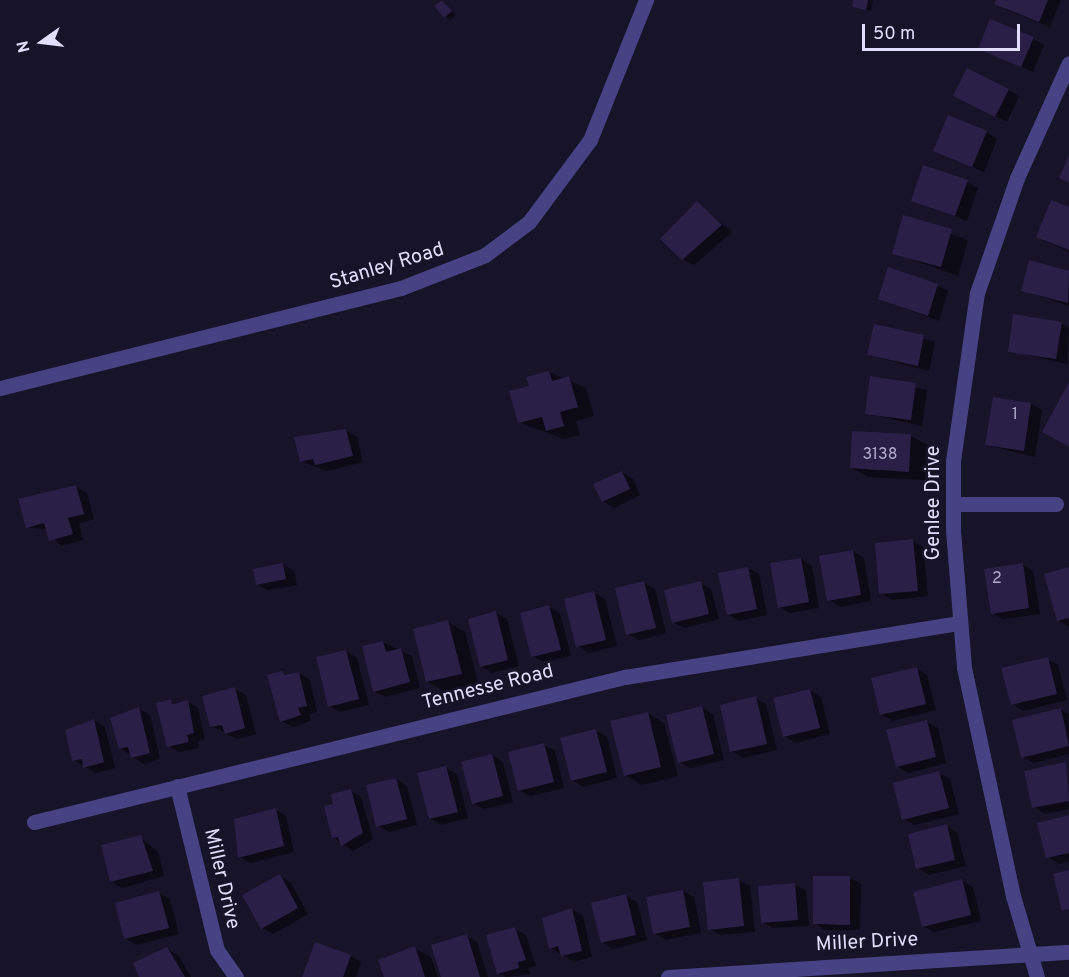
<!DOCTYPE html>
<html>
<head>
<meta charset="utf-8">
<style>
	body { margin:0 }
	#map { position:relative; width:1069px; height:977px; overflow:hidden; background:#171328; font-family:Overpass,sans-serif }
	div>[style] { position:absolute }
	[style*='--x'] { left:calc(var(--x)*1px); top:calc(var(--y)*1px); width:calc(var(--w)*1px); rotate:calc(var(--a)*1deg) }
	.shadow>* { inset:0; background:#0007 }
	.building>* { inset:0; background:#2a2047 }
	.street>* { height:15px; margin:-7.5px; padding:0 7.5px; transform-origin:7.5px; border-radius:7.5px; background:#474283 }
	span { translate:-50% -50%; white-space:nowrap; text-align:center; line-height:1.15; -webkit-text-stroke:5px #171328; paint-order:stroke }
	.number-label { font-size:16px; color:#b3aecf }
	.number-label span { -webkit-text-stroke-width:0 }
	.street-label { font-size:20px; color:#e1ddfc }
	.north { position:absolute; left:12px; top:12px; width:60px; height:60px; -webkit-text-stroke:4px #171328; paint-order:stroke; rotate:256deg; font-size:16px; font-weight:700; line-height:24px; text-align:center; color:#e1ddfc }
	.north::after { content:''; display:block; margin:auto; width:21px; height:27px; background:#e1ddfc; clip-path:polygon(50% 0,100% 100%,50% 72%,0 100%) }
	.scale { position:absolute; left:862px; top:24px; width:158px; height:27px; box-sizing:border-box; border:3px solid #e1ddfc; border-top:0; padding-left:8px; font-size:18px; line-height:21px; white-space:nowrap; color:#e1ddfc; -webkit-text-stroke:4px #171328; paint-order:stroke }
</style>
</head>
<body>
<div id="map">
	<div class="shadow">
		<div style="clip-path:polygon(854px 0,873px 0,871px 11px,853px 6px)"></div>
		<div style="clip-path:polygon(998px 0,1061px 0,1050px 27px,1007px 10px)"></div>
		<div style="clip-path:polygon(442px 1px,456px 15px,450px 20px,436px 6px)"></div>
		<div style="clip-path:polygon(1033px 39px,1044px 45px,1033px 72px,980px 48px)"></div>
		<div style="clip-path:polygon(1008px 90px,1019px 96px,1007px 122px,966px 102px)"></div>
		<div style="clip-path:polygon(986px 132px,997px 139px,984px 172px,935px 150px)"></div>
		<div style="clip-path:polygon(967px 182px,978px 188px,967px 221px,912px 200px)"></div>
		<div style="clip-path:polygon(697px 203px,732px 232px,694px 265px,683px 259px)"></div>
		<div style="clip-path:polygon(1069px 208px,1069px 252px,1038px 237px)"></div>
		<div style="clip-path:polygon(904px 217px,968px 240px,958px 276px,894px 253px)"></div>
		<div style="clip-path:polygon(1030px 262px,1069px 273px,1069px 306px,1023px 290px)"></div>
		<div style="clip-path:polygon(937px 285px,948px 291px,939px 321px,880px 299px)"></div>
		<div style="clip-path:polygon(1061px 323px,1069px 328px,1067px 364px,1009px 351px)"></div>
		<div style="clip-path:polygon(875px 326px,935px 342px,929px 371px,869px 355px)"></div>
		<div style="clip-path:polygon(549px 372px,586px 388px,594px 416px,576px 421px,580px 435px,564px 439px,519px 422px)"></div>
		<div style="clip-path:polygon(871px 378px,927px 390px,922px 426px,866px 413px)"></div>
		<div style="clip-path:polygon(1031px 404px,1042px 410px,1035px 457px,987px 445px)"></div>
		<div style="clip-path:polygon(345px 430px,357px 437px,363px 462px,327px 471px,301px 461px)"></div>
		<div style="clip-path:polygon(911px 436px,928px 445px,926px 480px,869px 477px,852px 468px)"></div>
		<div style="clip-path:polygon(622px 472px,633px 479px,640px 495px,614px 508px,603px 501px)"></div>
		<div style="clip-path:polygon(76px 487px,87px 493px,94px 519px,79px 524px,83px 540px,61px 546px,47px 530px,28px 527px)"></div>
		<div style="clip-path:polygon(912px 541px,923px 547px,928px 596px,892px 600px,881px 593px)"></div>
		<div style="clip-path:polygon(853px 551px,864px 558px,871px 601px,840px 607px,829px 600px)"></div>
		<div style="clip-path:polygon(801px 559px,812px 566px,819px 608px,790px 613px,779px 607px)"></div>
		<div style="clip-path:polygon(283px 564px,294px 571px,297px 585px,268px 590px,257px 584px)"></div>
		<div style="clip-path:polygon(1022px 564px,1033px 571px,1040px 614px,1003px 619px,992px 613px)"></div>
		<div style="clip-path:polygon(748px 568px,759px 574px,767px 615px,739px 621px,728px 614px)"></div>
		<div style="clip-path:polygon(1069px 569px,1069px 627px,1058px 620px)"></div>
		<div style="clip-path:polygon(644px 583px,655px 589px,666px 633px,639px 640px,628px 634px)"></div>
		<div style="clip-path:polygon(700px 583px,711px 589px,719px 619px,684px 628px,673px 622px)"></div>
		<div style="clip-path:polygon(594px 593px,605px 599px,617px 646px,589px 653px,578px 646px)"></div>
		<div style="clip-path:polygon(549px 607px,560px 613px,571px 656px,543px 662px,532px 656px)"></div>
		<div style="clip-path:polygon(496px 613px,507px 619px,519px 666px,492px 673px,481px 666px)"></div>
		<div style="clip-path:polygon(448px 622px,465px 632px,478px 683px,444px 691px,428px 682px)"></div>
		<div style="clip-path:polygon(383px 642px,412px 656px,420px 688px,385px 697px,374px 691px)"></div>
		<div style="clip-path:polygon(346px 651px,357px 658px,369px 705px,340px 712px,329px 706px)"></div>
		<div style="clip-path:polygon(1047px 659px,1058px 665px,1067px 700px,1023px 711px,1012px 704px)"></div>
		<div style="clip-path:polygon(916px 668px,927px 675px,936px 710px,892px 721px,881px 714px)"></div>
		<div style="clip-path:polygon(299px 673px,310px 680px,317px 712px,309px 714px,311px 721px,293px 727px,282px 721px,269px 676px)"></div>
		<div style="clip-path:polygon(235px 689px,246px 695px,256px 734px,237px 739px,212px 726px)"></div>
		<div style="clip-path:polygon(810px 690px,821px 697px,830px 734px,796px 743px,784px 736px)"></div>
		<div style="clip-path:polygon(755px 698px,766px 704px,777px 750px,743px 758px,732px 751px)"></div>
		<div style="clip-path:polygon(187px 701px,198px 708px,205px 739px,198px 741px,199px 748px,179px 752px,168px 746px,157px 704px)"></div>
		<div style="clip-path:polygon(702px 708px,713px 714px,724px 760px,690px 768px,679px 762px)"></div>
		<div style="clip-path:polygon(139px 709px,150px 715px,160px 759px,144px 764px,120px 748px)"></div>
		<div style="clip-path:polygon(1061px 709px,1069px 714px,1069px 754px,1034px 763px,1023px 757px)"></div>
		<div style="clip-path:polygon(648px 713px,664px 723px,678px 776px,642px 785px,625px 775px)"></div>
		<div style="clip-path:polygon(94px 720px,105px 727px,115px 768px,96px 773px,74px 760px)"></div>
		<div style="clip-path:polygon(927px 722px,938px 728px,946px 763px,908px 773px,897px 766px)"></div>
		<div style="clip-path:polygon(596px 731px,607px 737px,617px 778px,583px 787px,572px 780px)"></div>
		<div style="clip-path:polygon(544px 745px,555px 751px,564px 788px,530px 796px,519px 790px)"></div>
		<div style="clip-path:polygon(492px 755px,503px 762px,513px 802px,484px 809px,473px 803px)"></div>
		<div style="clip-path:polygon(1066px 764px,1069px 809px,1045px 814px,1034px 807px)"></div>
		<div style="clip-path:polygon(446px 768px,457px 774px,468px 818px,441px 825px,430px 818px)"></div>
		<div style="clip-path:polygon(939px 773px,950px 779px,959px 814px,915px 825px,903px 819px)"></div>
		<div style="clip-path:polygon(396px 779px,407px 786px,417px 825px,389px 832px,378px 826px)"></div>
		<div style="clip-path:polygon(350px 791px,361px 797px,373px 839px,353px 851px,333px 837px,335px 805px)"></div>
		<div style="clip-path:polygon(275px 809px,286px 816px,294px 852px,250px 863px,239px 857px)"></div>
		<div style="clip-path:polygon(1069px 816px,1069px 861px,1059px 864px,1048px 857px)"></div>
		<div style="clip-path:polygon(946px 826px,957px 832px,966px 866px,929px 875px,918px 868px)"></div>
		<div style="clip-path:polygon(140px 837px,158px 852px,164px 876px,122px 888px,111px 881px)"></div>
		<div style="clip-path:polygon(280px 876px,291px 883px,308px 914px,273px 934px,262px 928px)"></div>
		<div style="clip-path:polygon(850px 878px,861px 884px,860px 930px,825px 930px,814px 923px)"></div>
		<div style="clip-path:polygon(739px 880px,750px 886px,755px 932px,720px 935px,709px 929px)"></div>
		<div style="clip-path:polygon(962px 881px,973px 887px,981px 921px,934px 932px,923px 926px)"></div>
		<div style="clip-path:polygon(795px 885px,806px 891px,809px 926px,773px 928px,762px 922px)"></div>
		<div style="clip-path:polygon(683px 891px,694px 897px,701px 933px,666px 940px,655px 933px)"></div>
		<div style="clip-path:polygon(159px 893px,170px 899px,179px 934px,136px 945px,125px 938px)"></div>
		<div style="clip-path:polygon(626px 896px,637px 902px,647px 940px,613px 949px,602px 942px)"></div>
		<div style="clip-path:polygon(572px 909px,583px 916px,592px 957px,574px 962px,551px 948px)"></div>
		<div style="clip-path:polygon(515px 929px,526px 935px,536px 966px,528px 968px,530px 974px,506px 977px,498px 973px)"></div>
		<div style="clip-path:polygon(466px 935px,477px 942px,488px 977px,442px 977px)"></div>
		<div style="clip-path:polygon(414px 948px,431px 957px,438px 977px,385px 977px)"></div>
		<div style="clip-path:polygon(167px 949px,178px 955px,191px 977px,141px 977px)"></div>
		<div style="clip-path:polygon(350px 956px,361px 962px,356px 977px,303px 977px)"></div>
	</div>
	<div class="building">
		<div style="clip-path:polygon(442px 0,452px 11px,444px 18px,434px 6px)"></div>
		<div style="clip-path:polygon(853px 0,868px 0,866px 10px,852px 7px)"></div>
		<div style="clip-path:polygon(996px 0,1048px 0,1039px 22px,994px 4px)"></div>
		<div style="clip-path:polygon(990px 19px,1034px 37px,1021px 67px,978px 49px)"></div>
		<div style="clip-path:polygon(967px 68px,1009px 89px,995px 117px,953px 96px)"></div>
		<div style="clip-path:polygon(948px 115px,987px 131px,972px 167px,933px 151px)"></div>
		<div style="clip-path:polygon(1069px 155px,1069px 183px,1059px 178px)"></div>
		<div style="clip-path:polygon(923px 165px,968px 180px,955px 216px,911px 201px)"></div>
		<div style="clip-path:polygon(1051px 200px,1069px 207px,1069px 250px,1036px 237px)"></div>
		<div style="clip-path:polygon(697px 201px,722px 225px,682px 260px,660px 239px)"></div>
		<div style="clip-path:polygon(903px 215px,952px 229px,941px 267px,892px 254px)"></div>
		<div style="clip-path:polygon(1029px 260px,1069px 271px,1068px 303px,1021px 291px)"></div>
		<div style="clip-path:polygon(888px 267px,938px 284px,928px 316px,878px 299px)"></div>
		<div style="clip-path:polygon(1013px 314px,1062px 322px,1056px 359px,1008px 352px)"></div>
		<div style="clip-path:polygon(874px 324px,924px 335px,918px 366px,867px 355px)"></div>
		<div style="clip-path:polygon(549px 371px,552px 381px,569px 376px,578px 407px,560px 412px,564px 426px,546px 431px,542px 417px,518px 423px,509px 391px,529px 386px,526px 377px)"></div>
		<div style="clip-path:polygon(870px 376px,916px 383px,911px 420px,865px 414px)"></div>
		<div style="clip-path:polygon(1069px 382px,1069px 447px,1042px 432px)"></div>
		<div style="clip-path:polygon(993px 397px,1031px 403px,1024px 451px,985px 445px)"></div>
		<div style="clip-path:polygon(346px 429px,353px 456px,315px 465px,313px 459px,300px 462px,294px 437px)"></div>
		<div style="clip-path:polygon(852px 431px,911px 434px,909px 472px,850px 468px)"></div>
		<div style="clip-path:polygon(622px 471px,630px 489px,602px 502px,593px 484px)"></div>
		<div style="clip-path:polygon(76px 485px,84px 514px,68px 518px,73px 534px,49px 541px,44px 523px,26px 528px,18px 499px)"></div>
		<div style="clip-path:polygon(913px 539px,918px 591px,879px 594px,875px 543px)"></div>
		<div style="clip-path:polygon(853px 550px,861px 595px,827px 601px,819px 556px)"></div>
		<div style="clip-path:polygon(801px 558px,809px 602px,778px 608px,770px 563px)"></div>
		<div style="clip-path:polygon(283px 563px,286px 579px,256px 585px,253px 569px)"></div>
		<div style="clip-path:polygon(1023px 563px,1029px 608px,991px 614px,984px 569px)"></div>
		<div style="clip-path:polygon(748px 567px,757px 609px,727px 615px,718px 573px)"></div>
		<div style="clip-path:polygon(1069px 567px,1069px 618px,1057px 621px,1044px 574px)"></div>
		<div style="clip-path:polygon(644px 581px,656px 628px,626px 635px,615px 588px)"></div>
		<div style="clip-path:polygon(701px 581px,709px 614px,672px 623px,664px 590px)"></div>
		<div style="clip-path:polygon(594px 591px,606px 640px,576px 647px,564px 599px)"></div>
		<div style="clip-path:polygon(549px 605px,561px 650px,531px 657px,520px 613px)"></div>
		<div style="clip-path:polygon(496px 611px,508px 660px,480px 667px,468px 619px)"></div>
		<div style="clip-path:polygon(448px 620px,462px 674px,426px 682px,413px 629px)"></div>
		<div style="clip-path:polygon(383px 641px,386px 652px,401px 648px,410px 682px,373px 692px,362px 646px)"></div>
		<div style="clip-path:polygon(346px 650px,359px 699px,328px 707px,316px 657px)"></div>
		<div style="clip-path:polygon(1048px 657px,1057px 694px,1011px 705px,1001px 668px)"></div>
		<div style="clip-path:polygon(917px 667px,926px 704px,880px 715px,871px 678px)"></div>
		<div style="clip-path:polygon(282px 671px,284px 675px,299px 672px,307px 706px,298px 708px,301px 715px,280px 722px,267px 675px)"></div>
		<div style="clip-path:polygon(235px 687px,245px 728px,225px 734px,222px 725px,210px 727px,202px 696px)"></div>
		<div style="clip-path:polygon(810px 689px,820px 728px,783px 737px,773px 698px)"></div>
		<div style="clip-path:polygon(756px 696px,767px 744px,730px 752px,720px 705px)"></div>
		<div style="clip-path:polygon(171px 699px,172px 704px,188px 700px,194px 733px,187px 735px,189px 742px,167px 747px,156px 703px)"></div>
		<div style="clip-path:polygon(702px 706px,714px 754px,678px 763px,666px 715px)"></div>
		<div style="clip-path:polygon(139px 707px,150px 753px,131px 758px,128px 747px,119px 749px,110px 718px)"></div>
		<div style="clip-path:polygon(1061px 708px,1069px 746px,1021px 758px,1012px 720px)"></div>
		<div style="clip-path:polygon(648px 712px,661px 767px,624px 776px,610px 721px)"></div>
		<div style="clip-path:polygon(94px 719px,104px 762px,83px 768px,82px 759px,72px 761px,65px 730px)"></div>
		<div style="clip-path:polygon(927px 720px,936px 757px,896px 767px,886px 730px)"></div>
		<div style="clip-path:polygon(596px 729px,607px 772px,571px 781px,560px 738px)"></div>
		<div style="clip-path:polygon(544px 743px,554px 782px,518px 791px,508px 752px)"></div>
		<div style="clip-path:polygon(492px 754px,503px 796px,472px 804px,461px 762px)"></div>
		<div style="clip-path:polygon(1066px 762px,1069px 801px,1032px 808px,1024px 771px)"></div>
		<div style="clip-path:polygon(446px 766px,458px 812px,429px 819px,417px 773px)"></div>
		<div style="clip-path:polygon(939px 771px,949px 808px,902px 820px,893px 783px)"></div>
		<div style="clip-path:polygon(396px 778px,407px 819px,376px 827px,366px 785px)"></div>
		<div style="clip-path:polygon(351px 789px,363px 833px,341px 846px,338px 837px,332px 838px,324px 806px,333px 804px,331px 794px)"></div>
		<div style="clip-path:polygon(276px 808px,284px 846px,238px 858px,234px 819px)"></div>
		<div style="clip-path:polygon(1069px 815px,1069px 853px,1046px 858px,1037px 823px)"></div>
		<div style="clip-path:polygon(947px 824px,955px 860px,916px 869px,908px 834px)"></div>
		<div style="clip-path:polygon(141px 835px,153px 871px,110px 882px,101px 845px)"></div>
		<div style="clip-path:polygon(1069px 870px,1069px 909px,1062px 911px,1053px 874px)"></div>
		<div style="clip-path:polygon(280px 874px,298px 908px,261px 929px,242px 895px)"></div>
		<div style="clip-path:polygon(813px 876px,850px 876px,850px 925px,813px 924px)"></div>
		<div style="clip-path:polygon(739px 878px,744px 926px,708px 930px,703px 882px)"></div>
		<div style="clip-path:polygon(962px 879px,971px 915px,922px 927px,913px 892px)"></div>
		<div style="clip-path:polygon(795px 883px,798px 920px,761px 923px,758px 886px)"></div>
		<div style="clip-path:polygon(683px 890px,690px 927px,653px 934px,646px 897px)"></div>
		<div style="clip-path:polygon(159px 891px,169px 928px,124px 939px,115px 903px)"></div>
		<div style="clip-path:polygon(626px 894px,636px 935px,601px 943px,591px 903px)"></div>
		<div style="clip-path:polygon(572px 908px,582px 951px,561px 956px,558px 946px,549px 949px,542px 918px)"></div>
		<div style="clip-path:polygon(515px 927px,526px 960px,518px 962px,519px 968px,497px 974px,486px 935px)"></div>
		<div style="clip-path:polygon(467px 934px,480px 977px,441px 977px,431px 945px)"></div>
		<div style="clip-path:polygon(315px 942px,351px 955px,343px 977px,302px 977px)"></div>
		<div style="clip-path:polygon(415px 946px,425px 977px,384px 977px,378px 960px)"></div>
		<div style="clip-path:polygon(167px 947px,185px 977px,139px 977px,133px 963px)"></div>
	</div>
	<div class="street">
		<div style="--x:0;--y:388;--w:413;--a:-14"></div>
		<div style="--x:401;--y:288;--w:90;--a:-21.4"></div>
		<div style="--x:485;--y:255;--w:55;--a:-36.9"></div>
		<div style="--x:529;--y:222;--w:102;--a:-53.4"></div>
		<div style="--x:590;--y:140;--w:151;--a:-68.2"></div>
		<div style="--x:953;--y:504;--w:103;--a:0"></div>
		<div style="--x:177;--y:786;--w:169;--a:76.3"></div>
		<div style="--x:217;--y:950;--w:33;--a:55"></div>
		<div style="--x:34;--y:822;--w:609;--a:-13.79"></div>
		<div style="--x:625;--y:677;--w:337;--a:-9.2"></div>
		<div style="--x:668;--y:977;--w:402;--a:-3.6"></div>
		<div style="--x:1037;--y:977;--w:84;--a:-106.5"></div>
		<div style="--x:1013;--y:896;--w:234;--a:-102.1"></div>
		<div style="--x:964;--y:667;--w:137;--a:-94.6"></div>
		<div style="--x:953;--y:530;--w:69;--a:-90"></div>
		<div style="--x:953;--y:461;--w:170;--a:-81.9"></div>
		<div style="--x:977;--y:293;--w:122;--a:-70.8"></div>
		<div style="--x:1017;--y:178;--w:126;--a:-65.7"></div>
	</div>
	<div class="number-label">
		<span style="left:1015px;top:415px">1</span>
		<span style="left:880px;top:455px">3138</span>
		<span style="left:997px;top:579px">2</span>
	</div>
	<div class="street-label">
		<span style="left:387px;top:267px;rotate:-17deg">Stanley Road</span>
		<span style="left:934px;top:503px;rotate:-90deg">Genlee Drive</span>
		<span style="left:488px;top:688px;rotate:-14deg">Tennesse Road</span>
		<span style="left:221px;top:879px;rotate:77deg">Miller Drive</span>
		<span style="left:867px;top:943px;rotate:-3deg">Miller Drive</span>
	</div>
	<div class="north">N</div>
	<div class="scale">50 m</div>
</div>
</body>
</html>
